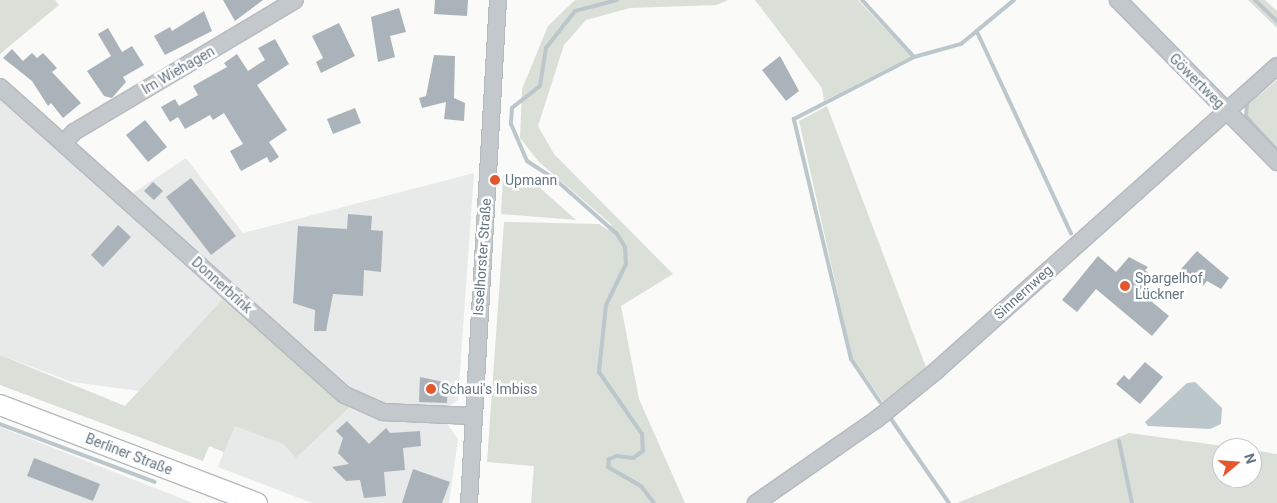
<!DOCTYPE html>
<html>
<head>
<meta charset="utf-8">
<style>
	body { margin:0 }
	#map { position:relative; width:1277px; height:503px; overflow:hidden; background:#fafaf8; font-family:Roboto,sans-serif }
	div>[style] { position:absolute }
	[style*='--x'] { left:calc(var(--x)*1px); top:calc(var(--y)*1px); width:calc(var(--w)*1px); rotate:calc(var(--a)*1deg) }
	.built>* { inset:0; background:#e8e9e9 }
	.green>* { inset:0; background:#dadfd7 }
	.water>* { inset:0; background:#bbc7cb }
	.stream>* { height:4px; margin:-2px; padding:0 2px; transform-origin:2px; border-radius:2px; background:#bbc7cb }
	.building>* { inset:0; background:#aab3b9 }
	.roads { filter:drop-shadow(1px 0 #b5babe) drop-shadow(-1px 0 #b5babe) drop-shadow(0 1px #b5babe) drop-shadow(0 -1px #b5babe) }
	.minor>* { height:16px; margin:-8px; padding:0 8px; transform-origin:8px; border-radius:8px; background:#c3c8cc }
	.major>* { height:20px; margin:-10px; padding:0 10px; transform-origin:10px; border-radius:10px; background:#fff }
	.dots>* { width:14px; height:14px; translate:-50% -50%; box-sizing:border-box; border:2px solid #fff; border-radius:50% }
	span { translate:-50% -50%; white-space:nowrap; text-align:center; line-height:1.15; -webkit-text-stroke:5px #fff; paint-order:stroke }
	.street-label { font-size:14px; color:#657683 }
	.poi-label { font-size:14px; color:#657683 }
	.left { translate:0 -50%; text-align:left }
	.north { position:absolute; left:1212px; top:438px; width:50px; height:50px; box-sizing:border-box; background:#fff; border:1px solid #c1c8cd; border-radius:50%; rotate:72deg; font-size:14px; font-weight:700; line-height:20px; text-align:center; color:#657683 }
	.north::after { content:''; display:block; margin:auto; width:18px; height:22px; background:#e4572e; clip-path:polygon(50% 0,100% 100%,50% 72%,0 100%) }
</style>
</head>
<body>
<div id="map">
	<div class="built">
		<div style="clip-path:polygon(0 95px,226px 295px,139px 391px,72px 382px,0 355px)"></div>
		<div style="clip-path:polygon(186px 158px,243px 233px,474px 173px,458px 400px,444px 410px,384px 406px,354px 395px,130px 195px)"></div>
		<div style="clip-path:polygon(351px 406px,446px 422px,458px 439px,449px 503px,312px 503px,218px 467px,234px 425px,283px 444px,296px 458px)"></div>
		<div style="clip-path:polygon(0 427px,193px 503px,0 503px)"></div>
	</div>
	<div class="green">
		<div style="clip-path:polygon(0 0,55px 0,59px 5px,0 54px)"></div>
		<div style="clip-path:polygon(575px 0,728px 0,717px 5px,630px 8px,586px 20px,564px 45px,538px 126px,554px 154px,673px 274px,621px 306px,639px 399px,685px 503px,531px 503px,534px 466px,487px 462px,504px 222px,599px 224px,608px 230px,612px 225px,539px 162px,520px 138px,522px 89px,548px 26px)"></div>
		<div style="clip-path:polygon(755px 0,858px 0,911px 56px,824px 101px,822px 88px)"></div>
		<div style="clip-path:polygon(1248px 0,1265px 0,1277px 11px,1277px 28px)"></div>
		<div style="clip-path:polygon(1277px 80px,1277px 147px,1248px 115px,1247px 105px)"></div>
		<div style="clip-path:polygon(827px 106px,926px 367px,883px 402px,852px 357px,799px 121px)"></div>
		<div style="clip-path:polygon(503px 175px,530px 179px,576px 220px,501px 214px)"></div>
		<div style="clip-path:polygon(226px 295px,351px 406px,296px 458px,283px 444px,235px 426px,224px 452px,209px 446px,203px 461px,0 385px,0 355px,125px 406px)"></div>
		<div style="clip-path:polygon(1129px 433px,1238px 448px,1222px 448px,1222px 478px,1252px 478px,1252px 450px,1277px 454px,1277px 503px,957px 503px)"></div>
	</div>
	<div class="water">
		<div style="clip-path:polygon(1195px 382px,1222px 408px,1221px 424px,1210px 429px,1148px 426px,1145px 422px,1187px 383px)"></div>
	</div>
	<div class="stream">
		<div style="--x:617;--y:0;--w:43;--a:165.3"></div>
		<div style="--x:575;--y:11;--w:47;--a:128.1"></div>
		<div style="--x:546;--y:48;--w:38;--a:99"></div>
		<div style="--x:540;--y:86;--w:36;--a:142"></div>
		<div style="--x:512;--y:108;--w:16;--a:94"></div>
		<div style="--x:511;--y:124;--w:40;--a:66.6"></div>
		<div style="--x:527;--y:161;--w:35;--a:33"></div>
		<div style="--x:556;--y:180;--w:81;--a:41.5"></div>
		<div style="--x:617;--y:234;--w:15;--a:58"></div>
		<div style="--x:625;--y:247;--w:17;--a:87"></div>
		<div style="--x:626;--y:264;--w:46;--a:116"></div>
		<div style="--x:606;--y:305;--w:67;--a:96"></div>
		<div style="--x:599;--y:372;--w:75;--a:55.3"></div>
		<div style="--x:642;--y:434;--w:17;--a:87"></div>
		<div style="--x:643;--y:451;--w:12;--a:145"></div>
		<div style="--x:633;--y:458;--w:16;--a:-173"></div>
		<div style="--x:617;--y:456;--w:9;--a:159"></div>
		<div style="--x:609;--y:459;--w:8;--a:97"></div>
		<div style="--x:608;--y:467;--w:38;--a:30"></div>
		<div style="--x:641;--y:486;--w:21;--a:53"></div>
		<div style="--x:862;--y:0;--w:77;--a:47.6"></div>
		<div style="--x:1255;--y:0;--w:30;--a:44"></div>
		<div style="--x:978;--y:34;--w:220;--a:65"></div>
		<div style="--x:1247;--y:102;--w:14;--a:94"></div>
		<div style="--x:1246;--y:116;--w:46;--a:47.6"></div>
		<div style="--x:880;--y:402;--w:52;--a:-124"></div>
		<div style="--x:851;--y:359;--w:247;--a:-103.4"></div>
		<div style="--x:794;--y:119;--w:135;--a:-27.3"></div>
		<div style="--x:914;--y:57;--w:49;--a:-15.5"></div>
		<div style="--x:961;--y:44;--w:69;--a:-39.7"></div>
		<div style="--x:891;--y:419;--w:102;--a:55.4"></div>
		<div style="--x:0;--y:424;--w:165;--a:20.5"></div>
		<div style="--x:1119;--y:441;--w:63;--a:78.2"></div>
	</div>
	<div class="building">
		<div style="clip-path:polygon(223px 0,263px 0,235px 21px)"></div>
		<div style="clip-path:polygon(435px 0,468px 0,467px 16px,434px 14px)"></div>
		<div style="clip-path:polygon(399px 8px,406px 32px,390px 36px,395px 57px,378px 62px,371px 17px)"></div>
		<div style="clip-path:polygon(204px 11px,212px 31px,165px 55px,154px 36px,170px 27px,172px 31px)"></div>
		<div style="clip-path:polygon(339px 23px,355px 56px,321px 73px,316px 62px,323px 58px,312px 36px)"></div>
		<div style="clip-path:polygon(108px 28px,122px 52px,132px 46px,144px 65px,123px 77px,126px 82px,112px 98px,104px 96px,87px 71px,111px 56px,98px 34px)"></div>
		<div style="clip-path:polygon(275px 39px,289px 64px,257px 85px,287px 130px,269px 142px,279px 157px,270px 163px,267px 157px,241px 171px,230px 151px,243px 144px,224px 113px,213px 120px,210px 115px,185px 129px,178px 117px,170px 122px,161px 107px,175px 99px,179px 106px,198px 95px,193px 86px,227px 67px,224px 63px,237px 54px,248px 71px,265px 60px,258px 48px)"></div>
		<div style="clip-path:polygon(12px 49px,23px 61px,32px 53px,37px 58px,43px 53px,57px 68px,52px 72px,81px 103px,63px 118px,51px 103px,48px 106px,32px 81px,3px 58px)"></div>
		<div style="clip-path:polygon(434px 55px,455px 56px,454px 98px,465px 103px,464px 121px,444px 119px,446px 102px,422px 108px,419px 98px,426px 96px)"></div>
		<div style="clip-path:polygon(780px 56px,799px 91px,786px 101px,762px 70px)"></div>
		<div style="clip-path:polygon(355px 108px,361px 123px,333px 134px,327px 119px)"></div>
		<div style="clip-path:polygon(145px 120px,167px 147px,148px 162px,126px 135px)"></div>
		<div style="clip-path:polygon(191px 178px,236px 236px,211px 255px,166px 197px)"></div>
		<div style="clip-path:polygon(153px 182px,163px 191px,154px 200px,144px 191px)"></div>
		<div style="clip-path:polygon(348px 214px,372px 216px,371px 230px,383px 231px,381px 272px,364px 270px,363px 296px,333px 294px,326px 331px,314px 331px,315px 310px,293px 303px,298px 226px,347px 229px)"></div>
		<div style="clip-path:polygon(118px 225px,131px 237px,103px 267px,91px 255px)"></div>
		<div style="clip-path:polygon(1197px 251px,1229px 278px,1221px 289px,1207px 281px,1203px 286px,1181px 269px)"></div>
		<div style="clip-path:polygon(1098px 256px,1116px 272px,1129px 257px,1148px 267px,1145px 270px,1152px 276px,1139px 291px,1169px 316px,1152px 336px,1096px 289px,1077px 312px,1062px 300px)"></div>
		<div style="clip-path:polygon(1145px 362px,1163px 377px,1140px 404px,1116px 384px,1124px 375px,1129px 380px)"></div>
		<div style="clip-path:polygon(420px 377px,448px 383px,447px 403px,419px 402px)"></div>
		<div style="clip-path:polygon(347px 421px,369px 444px,386px 428px,390px 433px,420px 431px,421px 446px,403px 448px,405px 470px,384px 472px,386px 496px,364px 498px,360px 480px,346px 481px,332px 467px,349px 464px,338px 453px,343px 438px,336px 431px)"></div>
		<div style="clip-path:polygon(34px 458px,100px 484px,93px 501px,27px 476px)"></div>
		<div style="clip-path:polygon(413px 469px,450px 482px,442px 503px,402px 503px)"></div>
	</div>
	<div class="roads">
		<div class="minor">
			<div style="--x:1118;--y:0;--w:227;--a:45.5"></div>
			<div style="--x:0;--y:87;--w:462;--a:41.8"></div>
			<div style="--x:345;--y:395;--w:42;--a:24.1"></div>
			<div style="--x:383;--y:412;--w:89;--a:2.6"></div>
			<div style="--x:64;--y:143;--w:15;--a:-48"></div>
			<div style="--x:74;--y:132;--w:257;--a:-30.8"></div>
			<div style="--x:469;--y:503;--w:504;--a:-86.7"></div>
			<div style="--x:756;--y:503;--w:147;--a:-34.8"></div>
			<div style="--x:877;--y:419;--w:76;--a:-39.1"></div>
			<div style="--x:936;--y:371;--w:457;--a:-41.8"></div>
		</div>
		<div class="major">
			<div style="--x:0;--y:405;--w:275;--a:20.9"></div>
		</div>
	</div>
	<div class="dots">
		<div style="left:495px;top:180px;background:#e4572e"></div>
		<div style="left:1125px;top:286px;background:#e4572e"></div>
		<div style="left:431px;top:389px;background:#e4572e"></div>
	</div>
	<div class="street-label">
		<span style="left:178px;top:70px;rotate:-30deg">Im Wiehagen</span>
		<span style="left:1197px;top:81px;rotate:45deg">Göwertweg</span>
		<span style="left:482px;top:257px;rotate:-86deg">Isselhorster Straße</span>
		<span style="left:222px;top:285px;rotate:42deg">Donnerbrink</span>
		<span style="left:1023px;top:292px;rotate:-42deg">Sinnernweg</span>
		<span style="left:129px;top:454px;rotate:21deg">Berliner Straße</span>
	</div>
	<div class="poi-label">
		<span class="left" style="left:505px;top:180px">Upmann</span>
		<span class="left" style="left:1135px;top:286px">Spargelhof<br>Lückner</span>
		<span class="left" style="left:441px;top:389px">Schaui's Imbiss</span>
	</div>
	<div class="north">N</div>
</div>
</body>
</html>
